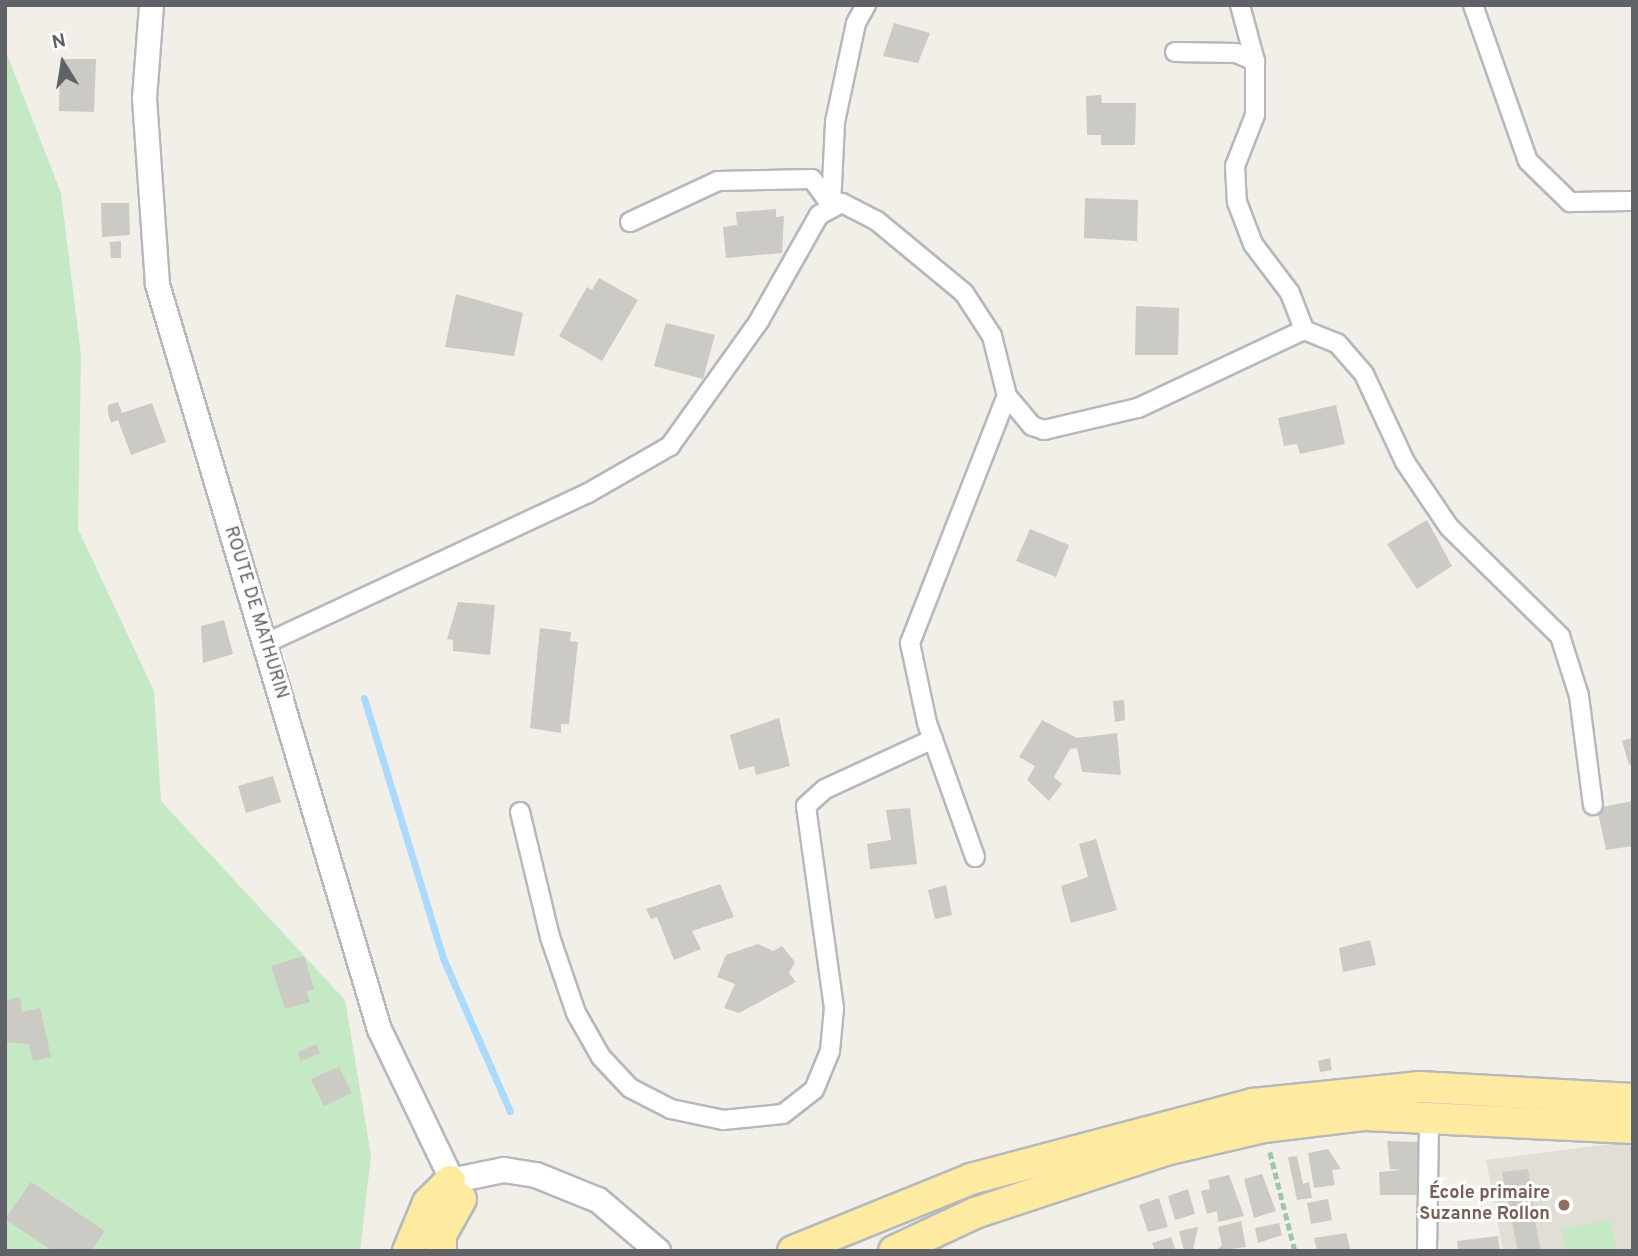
<!DOCTYPE html>
<html>
<head>
<meta charset="utf-8">
<style>
	body { margin:0 }
	#map { position:relative; width:1638px; height:1256px; overflow:hidden; background:#f1efe8; font-family:Overpass,sans-serif }
	div>[style] { position:absolute }
	[style*='--x'] { left:calc(var(--x)*1px); top:calc(var(--y)*1px); width:calc(var(--w)*1px); rotate:calc(var(--a)*1deg) }
	.education>* { inset:0; background:#e1ded6 }
	.green>* { inset:0; background:#c5e8c5 }
	.stream>* { height:7px; margin:-3.5px; padding:0 3.5px; transform-origin:3.5px; border-radius:3.5px; background:#aadaff }
	.building>* { inset:0; background:#cccac5 }
	.path>* { height:4.5px; margin-top:-2.25px; transform-origin:0; background:repeating-linear-gradient(90deg,#9cc7a9 0 7px,transparent 0 10.5px) }
	.roads { filter:drop-shadow(2px 0 #b5b8bc) drop-shadow(-2px 0 #b5b8bc) drop-shadow(0 2px #b5b8bc) drop-shadow(0 -2px #b5b8bc) }
	.minor>* { height:18px; margin:-9px; padding:0 9px; transform-origin:9px; border-radius:9px; background:#fff }
	.tertiary>* { height:23px; margin:-11.5px; padding:0 11.5px; transform-origin:11.5px; border-radius:11.5px; background:#fff }
	.secondary>* { height:24px; margin:-12px; padding:0 12px; transform-origin:12px; border-radius:12px; background:#fff }
	.trunk>* { height:30px; margin:-15px; padding:0 15px; transform-origin:15px; border-radius:15px; background:#feeaa1 }
	.dots>* { width:19px; height:19px; translate:-50% -50%; box-sizing:border-box; border:4px solid #fff; border-radius:50% }
	span { translate:-50% -50%; white-space:nowrap; text-align:center; line-height:1.15; -webkit-text-stroke:6px #fff; paint-order:stroke }
	.street-label { font-size:18px; color:#5f6368 }
	.education-label { font-size:18px; color:#785e54; font-weight:700 }
	.right { translate:-100% -50%; text-align:right }
	.frame { position:absolute; inset:0; border:7px solid #5f6368; pointer-events:none }
	.north { position:absolute; left:28px; top:28px; width:70px; height:70px; -webkit-text-stroke:5px #fff; paint-order:stroke; rotate:349deg; font-size:19px; font-weight:700; line-height:28px; text-align:center; color:#5f6368 }
	.north::after { content:''; display:block; margin:auto; width:24px; height:32px; background:#5f6368; clip-path:polygon(50% 0,100% 100%,50% 72%,0 100%) }
</style>
</head>
<body>
<div id="map">
	<div class="education">
		<div style="clip-path:polygon(1633px 1141px,1633px 1251px,1503px 1251px,1486px 1160px)"></div>
	</div>
	<div class="green">
		<div style="clip-path:polygon(5px 49px,61px 193px,81px 355px,78px 529px,154px 691px,161px 801px,345px 1000px,371px 1156px,360px 1251px,5px 1251px)"></div>
		<div style="clip-path:polygon(1610px 1220px,1617px 1251px,1566px 1251px,1561px 1229px)"></div>
	</div>
	<div class="stream">
		<div style="--x:364;--y:698;--w:272;--a:73.1"></div>
		<div style="--x:443;--y:958;--w:167;--a:66.4"></div>
	</div>
	<div class="building">
		<div style="clip-path:polygon(894px 23px,930px 33px,918px 63px,883px 56px)"></div>
		<div style="clip-path:polygon(60px 59px,96px 59px,94px 112px,59px 111px)"></div>
		<div style="clip-path:polygon(1101px 95px,1102px 103px,1136px 103px,1135px 145px,1101px 145px,1101px 135px,1087px 135px,1086px 96px)"></div>
		<div style="clip-path:polygon(1085px 198px,1138px 200px,1137px 241px,1084px 238px)"></div>
		<div style="clip-path:polygon(101px 203px,129px 203px,130px 235px,102px 237px)"></div>
		<div style="clip-path:polygon(776px 209px,776px 217px,784px 216px,782px 253px,726px 258px,723px 227px,737px 225px,736px 212px)"></div>
		<div style="clip-path:polygon(121px 241px,121px 258px,111px 258px,110px 242px)"></div>
		<div style="clip-path:polygon(599px 278px,638px 300px,602px 361px,559px 336px,587px 287px,592px 290px)"></div>
		<div style="clip-path:polygon(456px 294px,523px 313px,514px 356px,445px 347px)"></div>
		<div style="clip-path:polygon(1136px 306px,1179px 308px,1178px 355px,1135px 355px)"></div>
		<div style="clip-path:polygon(666px 323px,715px 335px,703px 379px,654px 366px)"></div>
		<div style="clip-path:polygon(118px 402px,122px 413px,152px 403px,166px 442px,131px 455px,118px 420px,111px 423px,108px 413px,108px 405px)"></div>
		<div style="clip-path:polygon(1336px 405px,1345px 444px,1300px 454px,1297px 444px,1284px 446px,1278px 418px)"></div>
		<div style="clip-path:polygon(1427px 520px,1452px 566px,1417px 589px,1387px 544px)"></div>
		<div style="clip-path:polygon(1030px 529px,1069px 545px,1056px 577px,1016px 561px)"></div>
		<div style="clip-path:polygon(458px 602px,495px 605px,490px 655px,453px 651px,453px 640px,447px 639px)"></div>
		<div style="clip-path:polygon(224px 620px,233px 654px,203px 663px,201px 626px)"></div>
		<div style="clip-path:polygon(540px 628px,571px 632px,570px 641px,578px 642px,569px 724px,561px 724px,561px 733px,530px 728px)"></div>
		<div style="clip-path:polygon(1124px 700px,1125px 720px,1115px 722px,1113px 701px)"></div>
		<div style="clip-path:polygon(779px 718px,790px 766px,756px 775px,754px 766px,739px 770px,730px 735px)"></div>
		<div style="clip-path:polygon(1042px 720px,1077px 738px,1117px 733px,1121px 775px,1082px 772px,1077px 748px,1070px 749px,1054px 777px,1062px 784px,1049px 801px,1027px 780px,1035px 766px,1019px 757px)"></div>
		<div style="clip-path:polygon(1633px 737px,1633px 764px,1629px 765px,1622px 741px)"></div>
		<div style="clip-path:polygon(273px 776px,281px 802px,246px 813px,238px 786px)"></div>
		<div style="clip-path:polygon(1633px 801px,1633px 846px,1606px 850px,1597px 808px)"></div>
		<div style="clip-path:polygon(910px 808px,917px 864px,870px 869px,867px 844px,891px 840px,886px 810px)"></div>
		<div style="clip-path:polygon(1096px 839px,1117px 910px,1071px 923px,1061px 886px,1088px 877px,1079px 844px)"></div>
		<div style="clip-path:polygon(720px 884px,734px 917px,692px 931px,701px 949px,674px 960px,657px 917px,651px 919px,646px 909px)"></div>
		<div style="clip-path:polygon(946px 885px,952px 915px,935px 919px,928px 890px)"></div>
		<div style="clip-path:polygon(1370px 940px,1376px 965px,1343px 972px,1339px 948px)"></div>
		<div style="clip-path:polygon(758px 944px,773px 951px,782px 946px,795px 962px,789px 973px,796px 982px,739px 1013px,724px 1008px,735px 984px,717px 977px,726px 955px)"></div>
		<div style="clip-path:polygon(304px 956px,314px 989px,306px 991px,310px 1002px,285px 1009px,271px 966px)"></div>
		<div style="clip-path:polygon(20px 997px,22px 1012px,40px 1008px,51px 1057px,33px 1061px,29px 1044px,5px 1042px,5px 1001px)"></div>
		<div style="clip-path:polygon(316px 1044px,320px 1053px,301px 1061px,297px 1053px)"></div>
		<div style="clip-path:polygon(1330px 1058px,1332px 1070px,1320px 1072px,1318px 1061px)"></div>
		<div style="clip-path:polygon(339px 1067px,352px 1093px,324px 1106px,311px 1079px)"></div>
		<div style="clip-path:polygon(1387px 1141px,1419px 1142px,1420px 1195px,1380px 1195px,1379px 1172px,1403px 1170px,1390px 1169px)"></div>
		<div style="clip-path:polygon(1328px 1149px,1341px 1169px,1332px 1170px,1335px 1185px,1314px 1188px,1308px 1153px)"></div>
		<div style="clip-path:polygon(1297px 1156px,1303px 1184px,1309px 1182px,1312px 1198px,1297px 1200px,1288px 1157px)"></div>
		<div style="clip-path:polygon(1528px 1169px,1536px 1226px,1541px 1251px,1518px 1251px,1502px 1172px)"></div>
		<div style="clip-path:polygon(1262px 1174px,1276px 1211px,1254px 1218px,1244px 1179px)"></div>
		<div style="clip-path:polygon(1229px 1175px,1244px 1216px,1218px 1222px,1217px 1211px,1207px 1214px,1201px 1191px,1210px 1189px,1208px 1180px)"></div>
		<div style="clip-path:polygon(31px 1182px,105px 1231px,91px 1251px,53px 1251px,5px 1219px)"></div>
		<div style="clip-path:polygon(1188px 1189px,1195px 1214px,1175px 1220px,1168px 1196px)"></div>
		<div style="clip-path:polygon(1159px 1198px,1168px 1227px,1148px 1232px,1139px 1205px)"></div>
		<div style="clip-path:polygon(1328px 1199px,1332px 1220px,1311px 1224px,1307px 1203px)"></div>
		<div style="clip-path:polygon(1241px 1221px,1246px 1247px,1216px 1251px,1222px 1245px,1218px 1227px)"></div>
		<div style="clip-path:polygon(1279px 1223px,1282px 1235px,1258px 1243px,1255px 1228px)"></div>
		<div style="clip-path:polygon(1198px 1227px,1193px 1250px,1184px 1251px,1179px 1231px)"></div>
		<div style="clip-path:polygon(1346px 1233px,1351px 1251px,1317px 1251px,1314px 1238px)"></div>
		<div style="clip-path:polygon(1498px 1236px,1500px 1251px,1458px 1251px,1457px 1241px)"></div>
		<div style="clip-path:polygon(1171px 1237px,1176px 1251px,1155px 1251px,1152px 1243px)"></div>
	</div>
	<div class="path">
		<div style="--x:1270;--y:1152;--w:102;--a:75.8"></div>
	</div>
	<div class="roads">
		<div class="minor">
			<div style="--x:1240;--y:5;--w:58;--a:75"></div>
			<div style="--x:1255;--y:61;--w:54;--a:90"></div>
			<div style="--x:1255;--y:115;--w:55;--a:111.4"></div>
			<div style="--x:1235;--y:166;--w:36;--a:87"></div>
			<div style="--x:1237;--y:202;--w:45;--a:69.1"></div>
			<div style="--x:1253;--y:244;--w:61;--a:52.9"></div>
			<div style="--x:1290;--y:293;--w:40;--a:69"></div>
			<div style="--x:1473;--y:5;--w:165;--a:70.6"></div>
			<div style="--x:1528;--y:161;--w:59;--a:44.3"></div>
			<div style="--x:1570;--y:202;--w:63;--a:-0.9"></div>
			<div style="--x:1175;--y:52;--w:61;--a:0.9"></div>
			<div style="--x:1236;--y:53;--w:21;--a:23"></div>
			<div style="--x:831;--y:205;--w:83;--a:-87.2"></div>
			<div style="--x:835;--y:122;--w:101;--a:-78"></div>
			<div style="--x:856;--y:23;--w:21;--a:-61"></div>
			<div style="--x:630;--y:222;--w:97;--a:-25"></div>
			<div style="--x:718;--y:181;--w:94;--a:-1.2"></div>
			<div style="--x:812;--y:179;--w:32;--a:54"></div>
			<div style="--x:264;--y:644;--w:357;--a:-25"></div>
			<div style="--x:588;--y:493;--w:95;--a:-29.8"></div>
			<div style="--x:670;--y:446;--w:153;--a:-54.5"></div>
			<div style="--x:759;--y:321;--w:122;--a:-60.5"></div>
			<div style="--x:819;--y:215;--w:26;--a:-28"></div>
			<div style="--x:842;--y:203;--w:39;--a:27"></div>
			<div style="--x:877;--y:221;--w:113;--a:39.6"></div>
			<div style="--x:964;--y:293;--w:51;--a:56.9"></div>
			<div style="--x:992;--y:336;--w:62;--a:76"></div>
			<div style="--x:1007;--y:396;--w:39;--a:50"></div>
			<div style="--x:1032;--y:426;--w:13;--a:18"></div>
			<div style="--x:1044;--y:430;--w:97;--a:-13.2"></div>
			<div style="--x:1138;--y:408;--w:183;--a:-25.2"></div>
			<div style="--x:1304;--y:330;--w:35;--a:22"></div>
			<div style="--x:1337;--y:343;--w:41;--a:48.9"></div>
			<div style="--x:1364;--y:374;--w:97;--a:65"></div>
			<div style="--x:1405;--y:462;--w:78;--a:55.9"></div>
			<div style="--x:1449;--y:527;--w:156;--a:44.5"></div>
			<div style="--x:1560;--y:636;--w:63;--a:72.4"></div>
			<div style="--x:1579;--y:696;--w:110;--a:82.7"></div>
			<div style="--x:520;--y:812;--w:129;--a:76.5"></div>
			<div style="--x:550;--y:937;--w:80;--a:71.1"></div>
			<div style="--x:576;--y:1013;--w:51;--a:60.4"></div>
			<div style="--x:601;--y:1057;--w:42;--a:46.9"></div>
			<div style="--x:630;--y:1088;--w:46;--a:27.1"></div>
			<div style="--x:671;--y:1109;--w:53;--a:11.9"></div>
			<div style="--x:723;--y:1120;--w:60;--a:-5.7"></div>
			<div style="--x:783;--y:1114;--w:39;--a:-38"></div>
			<div style="--x:814;--y:1090;--w:42;--a:-67.7"></div>
			<div style="--x:830;--y:1051;--w:43;--a:-84.7"></div>
			<div style="--x:834;--y:1008;--w:204;--a:-97.9"></div>
			<div style="--x:806;--y:806;--w:25;--a:-42"></div>
			<div style="--x:825;--y:789;--w:119;--a:-24.8"></div>
			<div style="--x:975;--y:857;--w:142;--a:-109.7"></div>
			<div style="--x:927;--y:723;--w:82;--a:-102"></div>
			<div style="--x:910;--y:643;--w:265;--a:-68.6"></div>
			<div style="--x:1427;--y:1251;--w:133;--a:-89.1"></div>
		</div>
		<div class="tertiary">
			<div style="--x:151;--y:5;--w:93;--a:94.3"></div>
			<div style="--x:144;--y:98;--w:186;--a:86"></div>
			<div style="--x:157;--y:284;--w:777;--a:73.41"></div>
			<div style="--x:379;--y:1029;--w:182;--a:64.3"></div>
		</div>
		<div class="secondary">
			<div style="--x:450;--y:1181;--w:55;--a:-11.5"></div>
			<div style="--x:504;--y:1170;--w:32;--a:9"></div>
			<div style="--x:536;--y:1175;--w:67;--a:22"></div>
			<div style="--x:598;--y:1200;--w:79;--a:40.4"></div>
		</div>
		<div class="trunk">
			<div style="--x:408;--y:1251;--w:52;--a:-67.4"></div>
			<div style="--x:428;--y:1203;--w:31;--a:-45"></div>
			<div style="--x:441;--y:1251;--w:16;--a:-90"></div>
			<div style="--x:441;--y:1235;--w:41;--a:-60.9"></div>
			<div style="--x:793;--y:1251;--w:192;--a:-22"></div>
			<div style="--x:971;--y:1179;--w:292;--a:-14.9"></div>
			<div style="--x:1253;--y:1104;--w:168;--a:-5.8"></div>
			<div style="--x:1420;--y:1087;--w:213;--a:3.2"></div>
			<div style="--x:894;--y:1251;--w:89;--a:-25.1"></div>
			<div style="--x:975;--y:1213;--w:201;--a:-18.3"></div>
			<div style="--x:1166;--y:1150;--w:101;--a:-13.2"></div>
			<div style="--x:1264;--y:1127;--w:102;--a:-6.8"></div>
			<div style="--x:1365;--y:1115;--w:268;--a:2.8"></div>
		</div>
	</div>
	<div class="dots">
		<div style="left:1564px;top:1205px;background:#8d6e63"></div>
	</div>
	<div class="street-label">
		<span style="left:255px;top:613px;rotate:73deg">ROUTE DE MATHURIN</span>
	</div>
	<div class="education-label">
		<span class="right" style="left:1550px;top:1205px">École primaire<br>Suzanne Rollon</span>
	</div>
	<div class="frame"></div>
	<div class="north">N</div>
</div>
</body>
</html>
